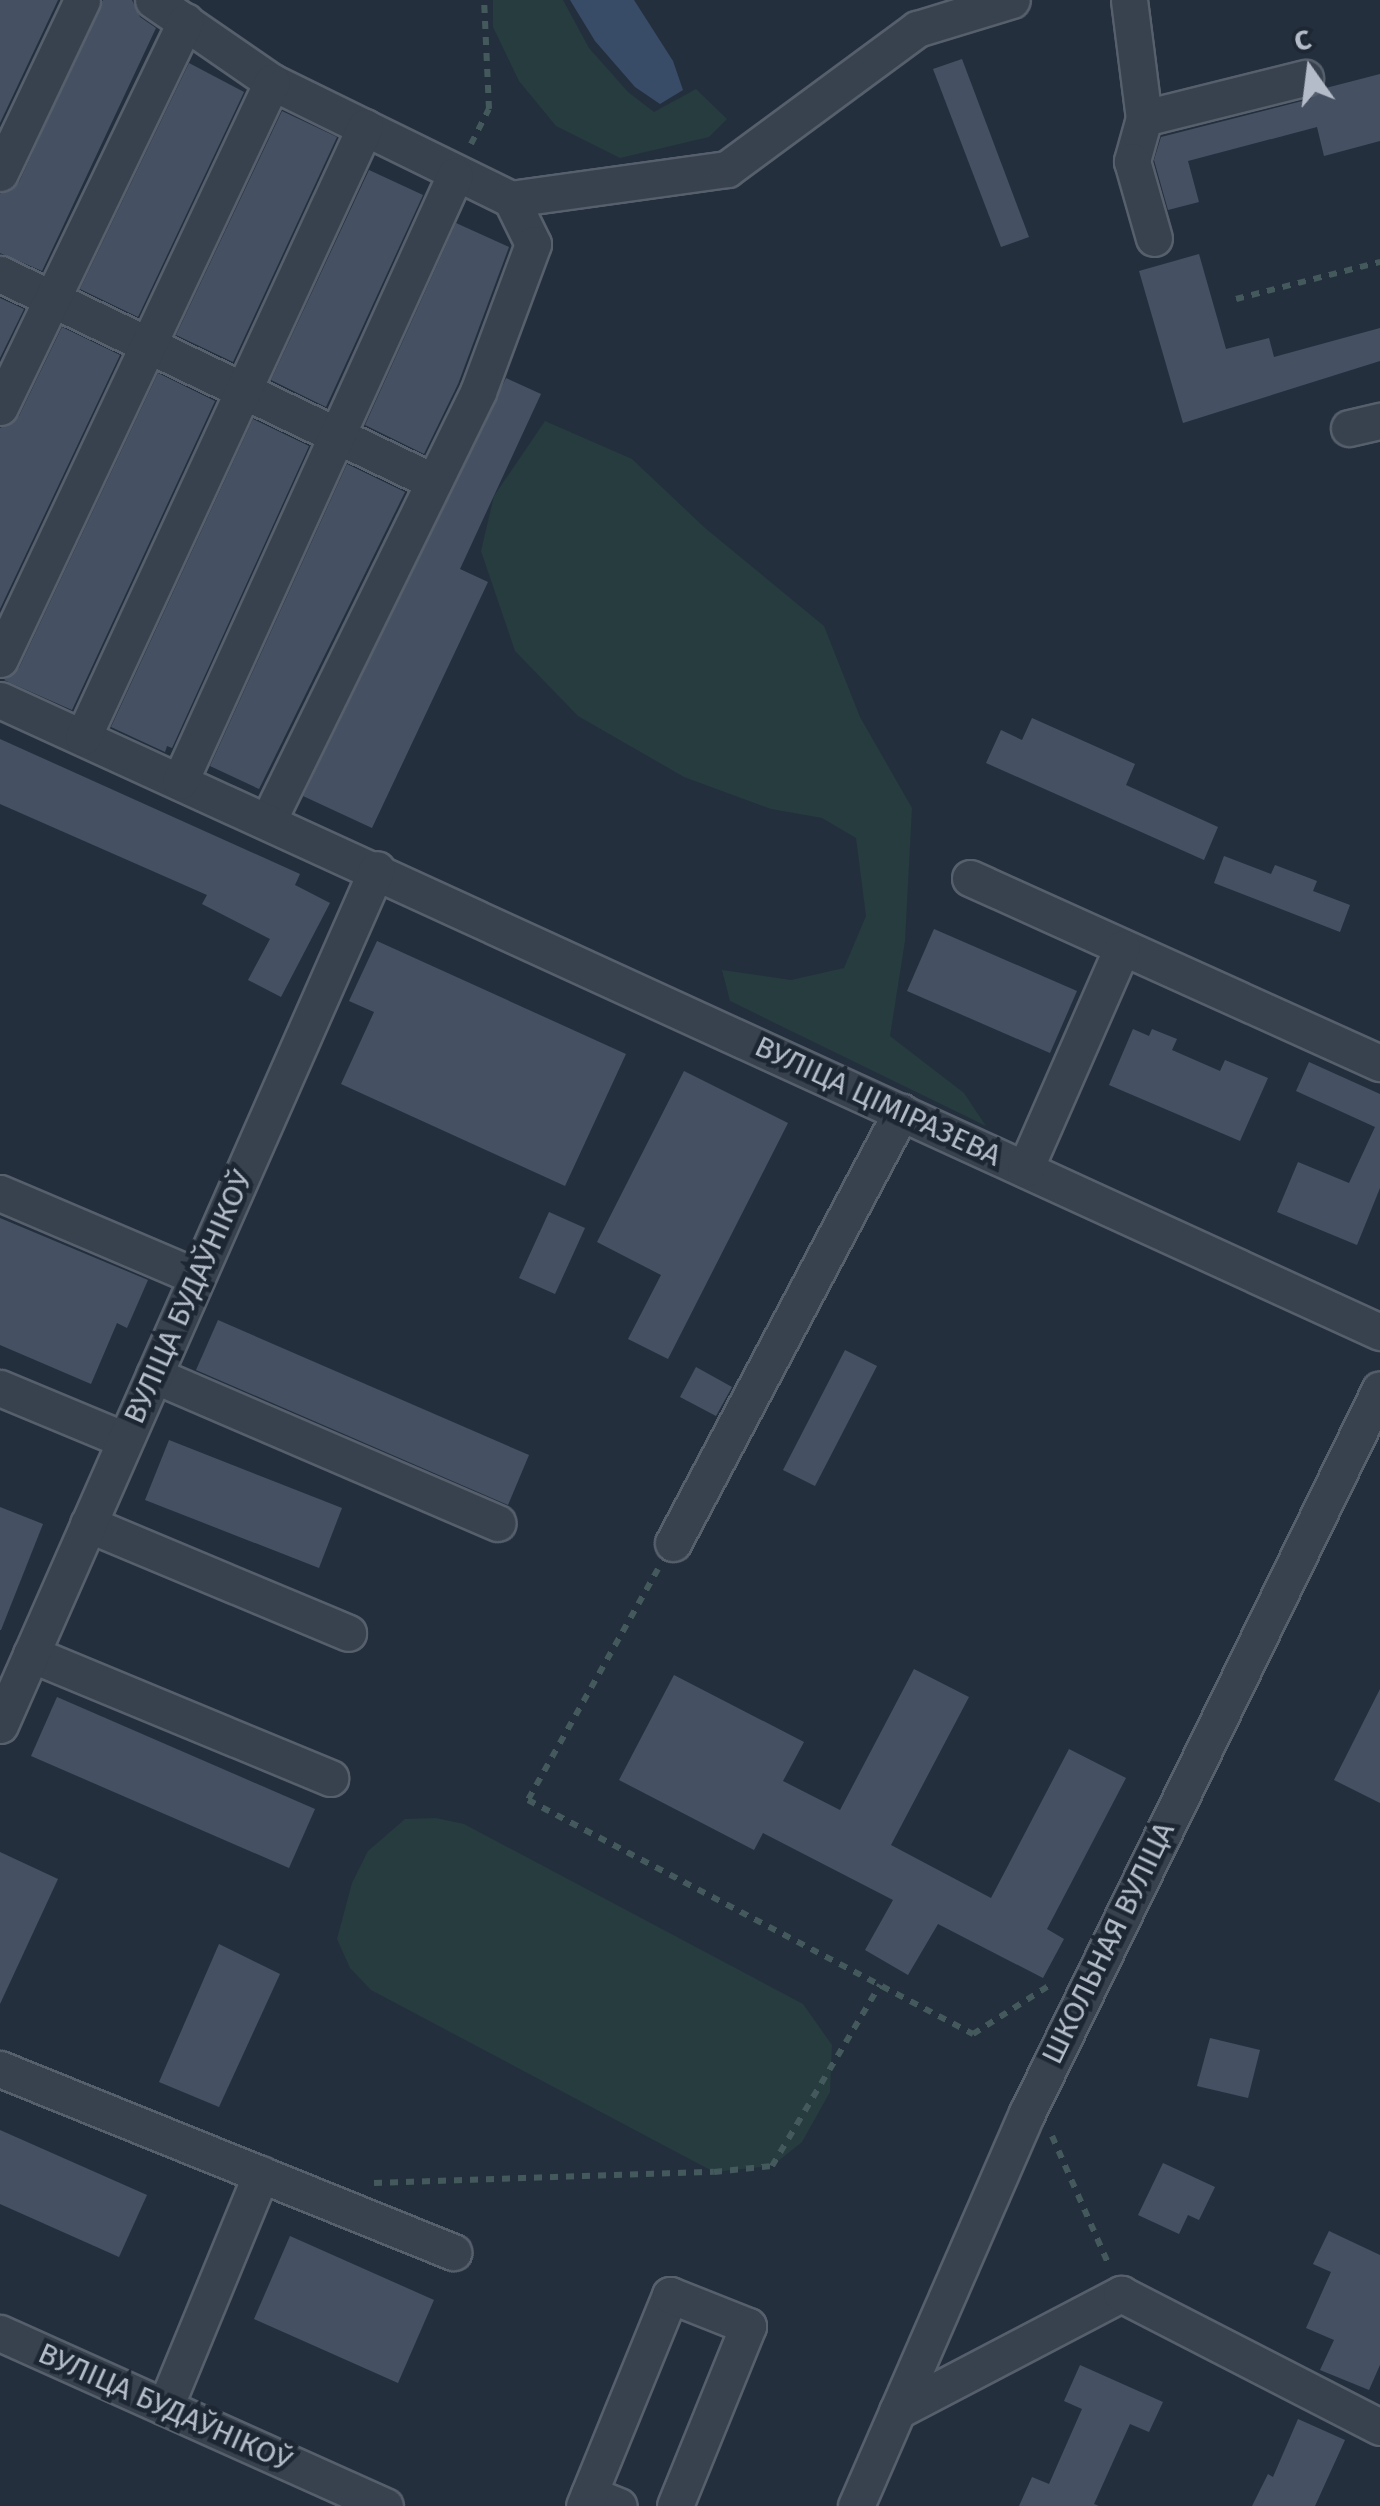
<!DOCTYPE html>
<html>
<head>
<meta charset="utf-8">
<style>
	body { margin:0 }
	#map { position:relative; width:1380px; height:2506px; overflow:hidden; background:#242f3e; font-family:"Fira Sans",sans-serif }
	div>[style] { position:absolute }
	[style*='--x'] { left:calc(var(--x)*1px); top:calc(var(--y)*1px); width:calc(var(--w)*1px); rotate:calc(var(--a)*1deg) }
	.green>* { inset:0; background:#263c3f }
	.water>* { inset:0; background:#394c67 }
	.building>* { inset:0; background:#455162 }
	.path>* { height:6px; margin-top:-3px; transform-origin:0; background:repeating-linear-gradient(90deg,#44595c 0 8px,transparent 0 16px) }
	.roads { filter:drop-shadow(2px 0 #565f6c) drop-shadow(-2px 0 #565f6c) drop-shadow(0 2px #565f6c) drop-shadow(0 -2px #565f6c) }
	.minor>* { height:35px; margin:-17.5px; padding:0 17.5px; transform-origin:17.5px; border-radius:17.5px; background:#38414e }
	span { translate:-50% -50%; white-space:nowrap; text-align:center; line-height:1.15; -webkit-text-stroke:9px #1d2633; paint-order:stroke }
	.street-label { font-size:30px; color:#b4bcc9 }
	.north { position:absolute; left:1260px; top:20px; width:100px; height:100px; -webkit-text-stroke:8px #1d2633; paint-order:stroke; rotate:346deg; font-size:28px; font-weight:700; line-height:40px; text-align:center; color:#b4bcc9 }
	.north::after { content:''; display:block; margin:auto; width:35px; height:45px; background:#b4bcc9; clip-path:polygon(50% 0,100% 100%,50% 72%,0 100%) }
</style>
</head>
<body>
<div id="map">
	<div class="green">
		<div style="clip-path:polygon(493px 0,563px 0,589px 48px,628px 92px,654px 112px,696px 89px,727px 119px,709px 137px,620px 158px,556px 126px,519px 81px,493px 27px)"></div>
		<div style="clip-path:polygon(545px 421px,632px 459px,705px 528px,824px 626px,860px 717px,912px 808px,905px 941px,890px 1036px,964px 1093px,986px 1126px,730px 1001px,722px 970px,791px 980px,844px 968px,866px 916px,856px 838px,822px 818px,771px 809px,684px 777px,578px 716px,515px 651px,481px 551px,494px 496px)"></div>
		<div style="clip-path:polygon(436px 1818px,464px 1824px,803px 2004px,832px 2045px,830px 2092px,802px 2142px,772px 2166px,714px 2172px,371px 1990px,350px 1968px,337px 1939px,352px 1883px,368px 1851px,405px 1819px)"></div>
	</div>
	<div class="water">
		<div style="clip-path:polygon(570px 0,634px 0,673px 61px,683px 90px,660px 104px,635px 87px,595px 41px)"></div>
	</div>
	<div class="building">
		<div style="clip-path:polygon(0 0,58px 0,0 123px)"></div>
		<div style="clip-path:polygon(103px 0,132px 0,140px 17px,156px 28px,42px 271px,0 253px,0 194px,19px 182px)"></div>
		<div style="clip-path:polygon(962px 59px,1029px 237px,1001px 247px,933px 69px)"></div>
		<div style="clip-path:polygon(189px 63px,244px 92px,138px 317px,80px 289px)"></div>
		<div style="clip-path:polygon(1380px 74px,1380px 141px,1324px 156px,1317px 127px,1188px 161px,1199px 202px,1168px 210px,1154px 160px,1161px 137px,1310px 99px,1322px 89px)"></div>
		<div style="clip-path:polygon(282px 111px,337px 137px,233px 362px,176px 335px)"></div>
		<div style="clip-path:polygon(369px 170px,423px 195px,326px 407px,271px 380px)"></div>
		<div style="clip-path:polygon(456px 223px,509px 247px,458px 384px,424px 454px,365px 425px)"></div>
		<div style="clip-path:polygon(1199px 254px,1226px 349px,1269px 338px,1274px 357px,1380px 328px,1380px 361px,1183px 423px,1139px 271px)"></div>
		<div style="clip-path:polygon(0 298px,24px 309px,0 358px)"></div>
		<div style="clip-path:polygon(62px 327px,120px 355px,0 609px,0 428px,19px 416px)"></div>
		<div style="clip-path:polygon(158px 373px,215px 401px,72px 710px,4px 680px,19px 668px)"></div>
		<div style="clip-path:polygon(506px 378px,541px 394px,460px 569px,488px 582px,372px 828px,303px 796px)"></div>
		<div style="clip-path:polygon(253px 419px,309px 446px,172px 748px,167px 746px,165px 752px,111px 727px)"></div>
		<div style="clip-path:polygon(347px 464px,405px 492px,259px 789px,210px 766px)"></div>
		<div style="clip-path:polygon(1032px 718px,1135px 764px,1126px 785px,1218px 827px,1204px 860px,986px 763px,1001px 730px,1022px 740px)"></div>
		<div style="clip-path:polygon(0 739px,300px 874px,295px 885px,330px 903px,281px 997px,248px 980px,270px 939px,202px 904px,207px 895px,0 804px)"></div>
		<div style="clip-path:polygon(1224px 856px,1271px 874px,1275px 865px,1317px 881px,1313px 891px,1350px 905px,1340px 932px,1214px 883px)"></div>
		<div style="clip-path:polygon(934px 929px,1077px 991px,1050px 1053px,907px 991px)"></div>
		<div style="clip-path:polygon(377px 941px,626px 1054px,565px 1186px,341px 1084px,374px 1012px,349px 1001px)"></div>
		<div style="clip-path:polygon(1133px 1029px,1149px 1036px,1152px 1029px,1177px 1039px,1172px 1050px,1220px 1071px,1225px 1060px,1268px 1078px,1240px 1141px,1109px 1085px)"></div>
		<div style="clip-path:polygon(1309px 1062px,1380px 1094px,1380px 1188px,1357px 1245px,1277px 1212px,1298px 1162px,1349px 1183px,1375px 1127px,1296px 1091px)"></div>
		<div style="clip-path:polygon(684px 1071px,788px 1123px,668px 1359px,628px 1339px,661px 1275px,597px 1242px)"></div>
		<div style="clip-path:polygon(549px 1212px,585px 1228px,555px 1294px,519px 1278px)"></div>
		<div style="clip-path:polygon(0 1218px,148px 1280px,127px 1328px,117px 1323px,91px 1384px,0 1345px)"></div>
		<div style="clip-path:polygon(218px 1320px,529px 1455px,508px 1505px,196px 1370px)"></div>
		<div style="clip-path:polygon(845px 1350px,877px 1366px,815px 1486px,783px 1470px)"></div>
		<div style="clip-path:polygon(696px 1367px,732px 1387px,716px 1416px,680px 1397px)"></div>
		<div style="clip-path:polygon(169px 1440px,342px 1508px,319px 1568px,145px 1500px)"></div>
		<div style="clip-path:polygon(0 1507px,43px 1524px,1px 1630px,0 1630px)"></div>
		<div style="clip-path:polygon(914px 1669px,969px 1697px,891px 1845px,991px 1898px,1069px 1749px,1126px 1778px,1047px 1929px,1064px 1939px,1043px 1978px,938px 1924px,908px 1975px,865px 1950px,893px 1900px,763px 1833px,754px 1850px,619px 1780px,674px 1675px,804px 1742px,783px 1781px,840px 1810px)"></div>
		<div style="clip-path:polygon(1380px 1689px,1380px 1803px,1334px 1780px)"></div>
		<div style="clip-path:polygon(57px 1697px,315px 1809px,289px 1868px,31px 1756px)"></div>
		<div style="clip-path:polygon(0 1852px,58px 1879px,0 2004px)"></div>
		<div style="clip-path:polygon(219px 1944px,280px 1974px,219px 2107px,159px 2082px)"></div>
		<div style="clip-path:polygon(1210px 2038px,1260px 2050px,1248px 2098px,1197px 2086px)"></div>
		<div style="clip-path:polygon(0 2130px,147px 2195px,119px 2257px,0 2204px)"></div>
		<div style="clip-path:polygon(1163px 2163px,1215px 2187px,1199px 2220px,1188px 2215px,1179px 2234px,1138px 2215px)"></div>
		<div style="clip-path:polygon(1329px 2231px,1380px 2255px,1380px 2365px,1369px 2390px,1320px 2370px,1334px 2340px,1306px 2328px,1331px 2272px,1313px 2264px)"></div>
		<div style="clip-path:polygon(290px 2236px,434px 2300px,398px 2383px,254px 2319px)"></div>
		<div style="clip-path:polygon(1080px 2365px,1163px 2402px,1149px 2432px,1130px 2424px,1094px 2504px,1099px 2506px,1019px 2506px,1032px 2477px,1049px 2484px,1082px 2409px,1064px 2401px)"></div>
		<div style="clip-path:polygon(1298px 2419px,1345px 2440px,1315px 2506px,1252px 2506px,1268px 2474px,1273px 2477px)"></div>
	</div>
	<div class="path">
		<div style="--x:471;--y:144;--w:39;--a:-63"></div>
		<div style="--x:489;--y:109;--w:109;--a:-92.6"></div>
		<div style="--x:1236;--y:299;--w:149;--a:-14.4"></div>
		<div style="--x:658;--y:1569;--w:265;--a:119.4"></div>
		<div style="--x:528;--y:1800;--w:503;--a:27.74"></div>
		<div style="--x:973;--y:2034;--w:95;--a:-32.5"></div>
		<div style="--x:1052;--y:2136;--w:141;--a:66.2"></div>
		<div style="--x:374;--y:2183;--w:340;--a:-1.9"></div>
		<div style="--x:714;--y:2172;--w:58;--a:-5.9"></div>
		<div style="--x:772;--y:2166;--w:211;--a:-59.2"></div>
	</div>
	<div class="roads">
		<div class="minor">
			<div style="--x:153;--y:0;--w:145;--a:34.6"></div>
			<div style="--x:272;--y:82;--w:266;--a:26.1"></div>
			<div style="--x:511;--y:199;--w:50;--a:63.9"></div>
			<div style="--x:533;--y:244;--w:158;--a:110.4"></div>
			<div style="--x:478;--y:392;--w:477;--a:116.1"></div>
			<div style="--x:1129;--y:0;--w:119;--a:82.8"></div>
			<div style="--x:1144;--y:118;--w:45;--a:105.6"></div>
			<div style="--x:1132;--y:161;--w:80;--a:74.1"></div>
			<div style="--x:1144;--y:118;--w:166;--a:-14"></div>
			<div style="--x:0;--y:173;--w:191;--a:-64.6"></div>
			<div style="--x:511;--y:199;--w:218;--a:-7.9"></div>
			<div style="--x:727;--y:169;--w:236;--a:-36.4"></div>
			<div style="--x:917;--y:29;--w:99;--a:-17"></div>
			<div style="--x:0;--y:274;--w:481;--a:25.6"></div>
			<div style="--x:0;--y:407;--w:428;--a:-64.3"></div>
			<div style="--x:1349;--y:428;--w:32;--a:-13"></div>
			<div style="--x:0;--y:659;--w:638;--a:-64.76"></div>
			<div style="--x:0;--y:700;--w:1518;--a:24.61"></div>
			<div style="--x:83;--y:737;--w:672;--a:-65.19"></div>
			<div style="--x:180;--y:781;--w:665;--a:-65.59"></div>
			<div style="--x:970;--y:878;--w:450;--a:24.3"></div>
			<div style="--x:1025;--y:1169;--w:241;--a:-66.3"></div>
			<div style="--x:0;--y:1193;--w:214;--a:23.1"></div>
			<div style="--x:154;--y:1375;--w:374;--a:23.3"></div>
			<div style="--x:0;--y:1388;--w:135;--a:22.6"></div>
			<div style="--x:88;--y:1524;--w:282;--a:22.7"></div>
			<div style="--x:673;--y:1543;--w:488;--a:-62.1"></div>
			<div style="--x:31;--y:1654;--w:324;--a:22.5"></div>
			<div style="--x:0;--y:1725;--w:935;--a:-66.23"></div>
			<div style="--x:0;--y:2069;--w:489;--a:22"></div>
			<div style="--x:0;--y:2333;--w:422;--a:24.2"></div>
			<div style="--x:165;--y:2407;--w:252;--a:-67.6"></div>
			<div style="--x:897;--y:2411;--w:253;--a:-27.6"></div>
			<div style="--x:1121;--y:2294;--w:291;--a:27.2"></div>
			<div style="--x:589;--y:2494;--w:32;--a:22"></div>
			<div style="--x:584;--y:2506;--w:228;--a:-67.8"></div>
			<div style="--x:670;--y:2295;--w:84;--a:21.7"></div>
			<div style="--x:748;--y:2326;--w:194;--a:112.1"></div>
			<div style="--x:856;--y:2506;--w:429;--a:-66.5"></div>
			<div style="--x:1027;--y:2113;--w:805;--a:-64.01"></div>
		</div>
	</div>
	<div class="street-label">
		<span style="left:878px;top:1101px;rotate:25deg">ВУЛІЦА ЦІМІРАЗЕВА</span>
		<span style="left:188px;top:1297px;rotate:-66deg">ВУЛІЦА БУДАЎНІКОЎ</span>
		<span style="left:1108px;top:1943px;rotate:-64deg">ШКОЛЬНАЯ ВУЛІЦА</span>
		<span style="left:165px;top:2407px;rotate:24deg">ВУЛІЦА БУДАЎНІКОЎ</span>
	</div>
	<div class="north">С</div>
</div>
</body>
</html>
